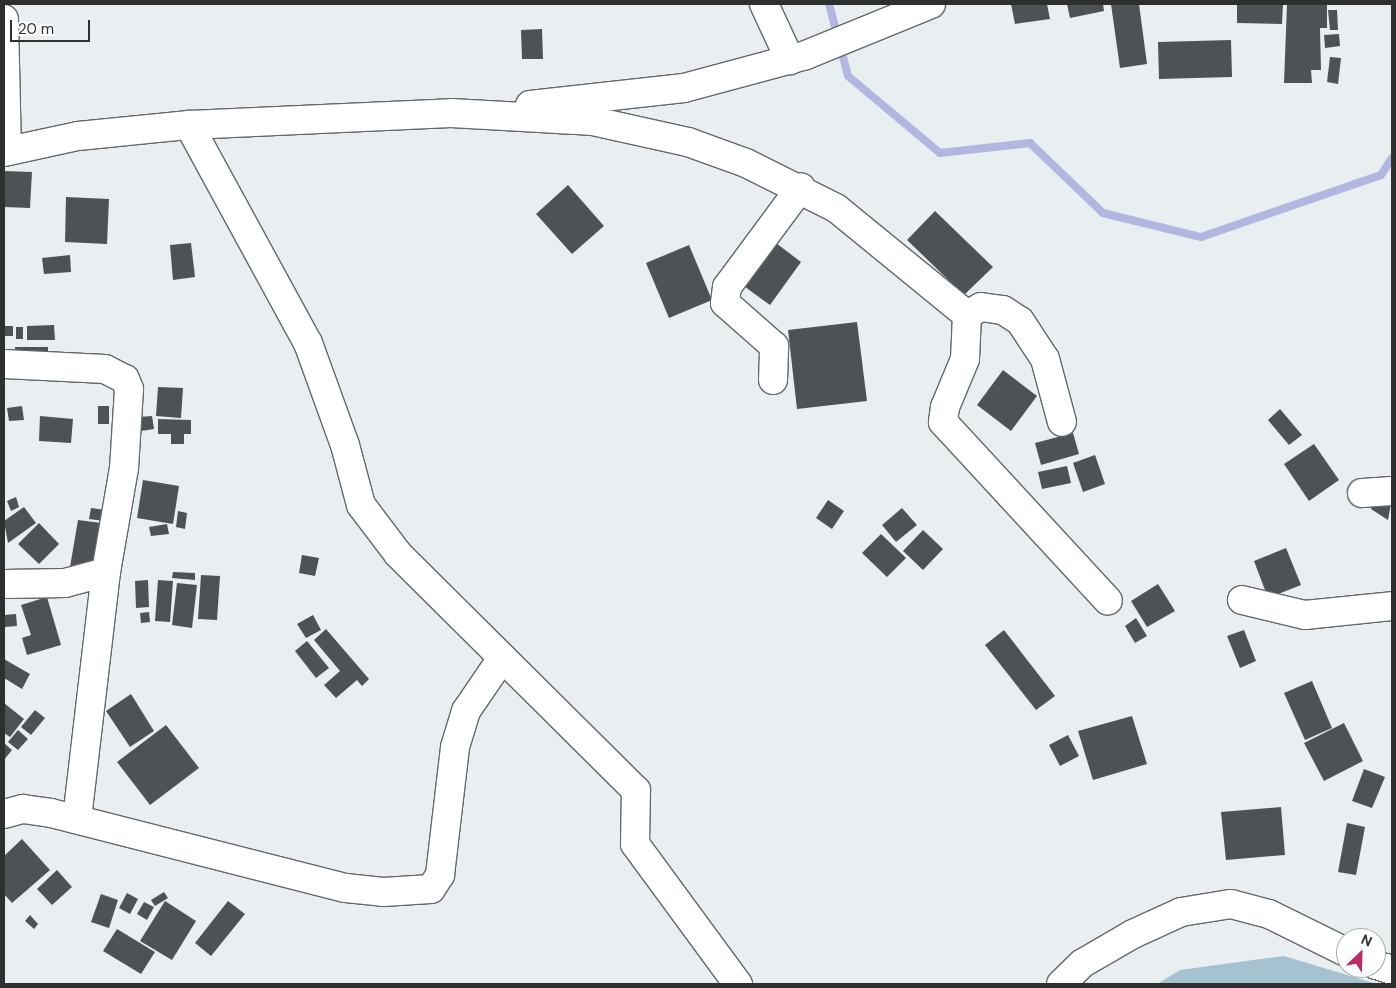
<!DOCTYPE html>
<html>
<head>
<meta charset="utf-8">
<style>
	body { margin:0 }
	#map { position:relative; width:1396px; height:988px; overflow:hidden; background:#e9eef1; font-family:"DM Sans",sans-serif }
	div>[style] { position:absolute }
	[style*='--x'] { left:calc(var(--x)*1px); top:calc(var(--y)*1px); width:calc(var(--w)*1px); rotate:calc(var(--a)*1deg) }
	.green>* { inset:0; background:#a4c2cf }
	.stream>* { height:8px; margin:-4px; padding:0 4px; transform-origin:4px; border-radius:4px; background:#b2b7e2 }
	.building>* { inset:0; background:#4f5255 }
	.roads { filter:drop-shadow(1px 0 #64686a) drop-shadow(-1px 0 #64686a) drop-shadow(0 1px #64686a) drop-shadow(0 -1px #64686a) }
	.minor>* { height:28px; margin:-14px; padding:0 14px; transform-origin:14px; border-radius:14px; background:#fff }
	span { translate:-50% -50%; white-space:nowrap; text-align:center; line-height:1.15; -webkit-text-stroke:5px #fff; paint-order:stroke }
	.frame { position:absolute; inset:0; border:5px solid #2e3030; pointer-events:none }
	.north { position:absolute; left:1336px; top:928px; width:50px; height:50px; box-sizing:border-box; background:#fff; border:1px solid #abacac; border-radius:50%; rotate:24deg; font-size:14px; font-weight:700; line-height:20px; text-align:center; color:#2e3030 }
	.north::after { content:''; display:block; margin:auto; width:18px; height:22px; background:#b72c66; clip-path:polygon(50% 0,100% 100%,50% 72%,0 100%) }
	.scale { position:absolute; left:10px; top:20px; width:80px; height:22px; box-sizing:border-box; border:2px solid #2e3030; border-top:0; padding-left:6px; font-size:15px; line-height:18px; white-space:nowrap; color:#2e3030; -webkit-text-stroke:4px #fff; paint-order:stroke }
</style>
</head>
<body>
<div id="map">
	<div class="green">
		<div style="clip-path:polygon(1284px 956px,1377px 984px,1157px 984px,1180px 970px)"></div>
	</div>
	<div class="stream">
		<div style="--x:829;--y:4;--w:74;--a:75.2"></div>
		<div style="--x:848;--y:76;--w:120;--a:39.9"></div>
		<div style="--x:940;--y:153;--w:91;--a:-6.3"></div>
		<div style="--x:1030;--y:143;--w:101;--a:43.8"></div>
		<div style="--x:1103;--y:213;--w:101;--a:13.8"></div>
		<div style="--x:1201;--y:237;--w:190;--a:-19"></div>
		<div style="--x:1381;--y:175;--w:20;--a:-57"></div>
	</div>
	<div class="building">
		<div style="clip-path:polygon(1011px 4px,1047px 4px,1050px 19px,1015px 24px)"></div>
		<div style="clip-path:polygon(1067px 4px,1103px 4px,1104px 11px,1070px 18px)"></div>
		<div style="clip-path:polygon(1111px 4px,1139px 4px,1147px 64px,1120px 68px)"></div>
		<div style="clip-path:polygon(1237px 4px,1283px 4px,1282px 24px,1237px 23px)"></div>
		<div style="clip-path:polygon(1287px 4px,1327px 4px,1327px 28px,1320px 28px,1321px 70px,1311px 70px,1312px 83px,1284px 83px)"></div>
		<div style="clip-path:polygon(1328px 10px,1337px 10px,1338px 30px,1330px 30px)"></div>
		<div style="clip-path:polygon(542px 29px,543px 59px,522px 59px,521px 30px)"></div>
		<div style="clip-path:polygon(1339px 34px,1340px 46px,1325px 48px,1324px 35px)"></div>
		<div style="clip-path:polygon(1231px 40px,1232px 77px,1159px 79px,1158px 42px)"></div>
		<div style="clip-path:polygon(1330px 57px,1341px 58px,1338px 84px,1327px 82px)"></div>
		<div style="clip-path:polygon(4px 171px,32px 172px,30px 208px,4px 207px)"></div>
		<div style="clip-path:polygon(568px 185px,604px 226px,572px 254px,536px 214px)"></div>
		<div style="clip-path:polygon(66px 197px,109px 199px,107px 244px,65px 242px)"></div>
		<div style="clip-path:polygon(935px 211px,993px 267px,964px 295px,907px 240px)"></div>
		<div style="clip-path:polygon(772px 240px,801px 262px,770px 305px,741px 284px)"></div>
		<div style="clip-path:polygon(191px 243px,195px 277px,173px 280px,170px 245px)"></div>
		<div style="clip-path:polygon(689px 245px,712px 300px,669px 318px,646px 263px)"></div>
		<div style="clip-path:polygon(70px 255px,71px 272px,44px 274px,42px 258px)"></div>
		<div style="clip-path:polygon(857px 322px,867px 401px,797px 409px,788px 330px)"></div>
		<div style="clip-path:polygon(54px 325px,55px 340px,27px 340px,27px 326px)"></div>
		<div style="clip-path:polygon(4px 326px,13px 326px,13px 336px,4px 336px)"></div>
		<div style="clip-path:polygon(16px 327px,23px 327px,23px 339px,16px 339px)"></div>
		<div style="clip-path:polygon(15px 347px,48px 347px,48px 363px,16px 362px)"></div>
		<div style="clip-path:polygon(1003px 370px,1037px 396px,1011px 431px,977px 405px)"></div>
		<div style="clip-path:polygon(158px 387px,183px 388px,181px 418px,156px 416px)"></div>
		<div style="clip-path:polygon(22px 406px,24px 420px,9px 421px,7px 408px)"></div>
		<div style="clip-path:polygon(98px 406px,109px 406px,109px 424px,98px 424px)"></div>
		<div style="clip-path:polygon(1280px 409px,1302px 435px,1289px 445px,1268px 420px)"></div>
		<div style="clip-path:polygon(40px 416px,73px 419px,71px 443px,39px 441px)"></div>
		<div style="clip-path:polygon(152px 416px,154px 429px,141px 431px,139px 417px)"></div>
		<div style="clip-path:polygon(158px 419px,191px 420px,191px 434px,184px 434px,184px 444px,171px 444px,171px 434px,158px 434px)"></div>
		<div style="clip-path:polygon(1073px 433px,1079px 454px,1041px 465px,1035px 443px)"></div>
		<div style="clip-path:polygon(1314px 444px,1339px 480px,1309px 501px,1284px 464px)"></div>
		<div style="clip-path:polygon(1095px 455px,1105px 484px,1083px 492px,1073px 463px)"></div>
		<div style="clip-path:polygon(1067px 466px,1071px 483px,1042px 489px,1038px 472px)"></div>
		<div style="clip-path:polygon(143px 480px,179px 486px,173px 524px,137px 518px)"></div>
		<div style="clip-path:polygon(1382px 492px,1392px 498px,1388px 520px,1371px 509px)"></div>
		<div style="clip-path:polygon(16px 497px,19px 507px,11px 511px,7px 501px)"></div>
		<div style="clip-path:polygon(828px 500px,844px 511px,832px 529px,816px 518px)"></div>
		<div style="clip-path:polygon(24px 507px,36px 523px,8px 543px,4px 521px)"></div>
		<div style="clip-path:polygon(91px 508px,105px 510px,104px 521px,89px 519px)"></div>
		<div style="clip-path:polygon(902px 508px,917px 525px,896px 542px,882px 525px)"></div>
		<div style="clip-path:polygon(178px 511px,187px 513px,185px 529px,176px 527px)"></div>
		<div style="clip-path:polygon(78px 520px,101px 523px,93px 571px,70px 567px)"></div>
		<div style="clip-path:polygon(39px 523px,59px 544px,39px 564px,18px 544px)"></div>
		<div style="clip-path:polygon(167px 524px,169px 534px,151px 536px,149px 527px)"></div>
		<div style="clip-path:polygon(923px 530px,943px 549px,923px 570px,903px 551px)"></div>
		<div style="clip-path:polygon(881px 534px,906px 558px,887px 577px,862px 553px)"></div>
		<div style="clip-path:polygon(1286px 548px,1301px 585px,1268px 598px,1254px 561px)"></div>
		<div style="clip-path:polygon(302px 555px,319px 558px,315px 576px,299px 573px)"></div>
		<div style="clip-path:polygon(173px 572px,195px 573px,195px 580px,172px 578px)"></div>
		<div style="clip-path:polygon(201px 575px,220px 576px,217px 620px,198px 619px)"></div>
		<div style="clip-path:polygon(148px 580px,149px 607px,136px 608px,135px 581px)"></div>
		<div style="clip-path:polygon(158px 580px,173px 581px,170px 622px,155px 621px)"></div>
		<div style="clip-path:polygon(177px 583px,197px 585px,192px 628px,172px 625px)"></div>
		<div style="clip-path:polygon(1158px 584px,1175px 611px,1147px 627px,1131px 601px)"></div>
		<div style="clip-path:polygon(47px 597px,61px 645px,27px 655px,22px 638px,31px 635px,21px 605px)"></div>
		<div style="clip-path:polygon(149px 612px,150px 622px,141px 623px,140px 613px)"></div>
		<div style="clip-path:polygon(16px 614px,17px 626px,5px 627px,4px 615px)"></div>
		<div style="clip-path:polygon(313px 615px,321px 630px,306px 638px,297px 624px)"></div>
		<div style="clip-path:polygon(1136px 618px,1147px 636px,1135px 643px,1125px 626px)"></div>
		<div style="clip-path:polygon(326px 629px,369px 679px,362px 686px,357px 680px,336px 698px,324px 685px,340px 671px,314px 640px)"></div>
		<div style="clip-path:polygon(1004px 630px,1055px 696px,1036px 710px,985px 645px)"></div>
		<div style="clip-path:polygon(1244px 630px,1256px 661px,1240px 668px,1227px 636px)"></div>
		<div style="clip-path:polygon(307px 641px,329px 668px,316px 678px,295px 651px)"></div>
		<div style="clip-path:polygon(4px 659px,30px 674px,22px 689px,4px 678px)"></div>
		<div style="clip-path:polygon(1312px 681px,1332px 728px,1305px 740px,1284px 693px)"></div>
		<div style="clip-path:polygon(131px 694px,154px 731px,130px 747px,106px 711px)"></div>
		<div style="clip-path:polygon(4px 703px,24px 719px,10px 737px,4px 733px)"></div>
		<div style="clip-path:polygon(35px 710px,45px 718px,31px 735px,21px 727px)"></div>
		<div style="clip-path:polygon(1132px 716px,1147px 764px,1093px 780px,1078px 731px)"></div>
		<div style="clip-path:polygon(1344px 723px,1363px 761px,1324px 781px,1304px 743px)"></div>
		<div style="clip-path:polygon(166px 725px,199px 768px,150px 805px,117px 762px)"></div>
		<div style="clip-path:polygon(18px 730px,28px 739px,18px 750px,8px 742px)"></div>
		<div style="clip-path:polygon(1068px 735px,1079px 756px,1060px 766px,1049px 745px)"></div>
		<div style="clip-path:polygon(4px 743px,12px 750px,4px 760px)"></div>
		<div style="clip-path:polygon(1364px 769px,1385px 777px,1372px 808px,1352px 801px)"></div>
		<div style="clip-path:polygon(1281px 807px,1285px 855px,1226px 860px,1221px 812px)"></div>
		<div style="clip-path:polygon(1347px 823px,1365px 827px,1356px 875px,1338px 872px)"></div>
		<div style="clip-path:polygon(22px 839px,50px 870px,12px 903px,4px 894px,4px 856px)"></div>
		<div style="clip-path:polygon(57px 870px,72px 887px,52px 905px,37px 889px)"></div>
		<div style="clip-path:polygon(164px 892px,168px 898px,155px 906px,151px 900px)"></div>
		<div style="clip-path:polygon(127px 893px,138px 899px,130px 914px,119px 908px)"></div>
		<div style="clip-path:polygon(101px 894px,118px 900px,109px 928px,91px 922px)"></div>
		<div style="clip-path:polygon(165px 901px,196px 921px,172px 960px,140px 941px)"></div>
		<div style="clip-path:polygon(228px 901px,245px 914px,211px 956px,195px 943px)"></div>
		<div style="clip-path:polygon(144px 902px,154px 907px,147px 920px,137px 914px)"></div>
		<div style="clip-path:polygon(30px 915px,38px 924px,34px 929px,25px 921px)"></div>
		<div style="clip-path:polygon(117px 929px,155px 952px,141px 974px,103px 951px)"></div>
	</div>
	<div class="roads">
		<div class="minor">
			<div style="--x:764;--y:4;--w:62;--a:65.1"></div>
			<div style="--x:4;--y:19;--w:132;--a:88.7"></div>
			<div style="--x:530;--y:105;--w:155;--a:-6.3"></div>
			<div style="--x:684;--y:88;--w:126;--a:-15.1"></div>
			<div style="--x:806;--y:55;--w:135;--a:-22.2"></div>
			<div style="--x:189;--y:125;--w:248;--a:61.4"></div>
			<div style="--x:308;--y:343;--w:109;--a:70.1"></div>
			<div style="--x:345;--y:445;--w:62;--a:75.1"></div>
			<div style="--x:361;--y:505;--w:61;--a:52.9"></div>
			<div style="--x:398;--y:554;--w:335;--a:44.8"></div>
			<div style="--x:636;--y:790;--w:54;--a:91.1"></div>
			<div style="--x:635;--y:844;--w:174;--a:53.7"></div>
			<div style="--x:4;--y:152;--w:76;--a:-12.2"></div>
			<div style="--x:78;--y:136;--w:112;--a:-5.7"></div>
			<div style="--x:189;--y:125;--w:262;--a:-2.6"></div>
			<div style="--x:451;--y:113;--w:142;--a:3.2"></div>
			<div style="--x:593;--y:121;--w:97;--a:12.5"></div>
			<div style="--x:688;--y:142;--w:62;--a:19.9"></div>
			<div style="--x:746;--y:163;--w:101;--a:26.6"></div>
			<div style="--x:836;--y:208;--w:169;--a:39.2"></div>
			<div style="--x:967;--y:315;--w:44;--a:92.6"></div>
			<div style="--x:965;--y:359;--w:52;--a:112.6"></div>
			<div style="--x:945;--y:407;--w:15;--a:98"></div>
			<div style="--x:943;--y:422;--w:243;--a:47.3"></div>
			<div style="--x:967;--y:315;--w:16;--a:-30"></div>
			<div style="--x:981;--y:307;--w:22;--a:8"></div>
			<div style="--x:1003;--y:310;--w:20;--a:33"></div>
			<div style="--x:1020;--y:321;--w:45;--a:56.7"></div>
			<div style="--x:1045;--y:359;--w:65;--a:74.9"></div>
			<div style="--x:4;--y:364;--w:101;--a:2.8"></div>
			<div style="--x:105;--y:369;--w:22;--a:27"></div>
			<div style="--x:125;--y:379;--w:11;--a:68"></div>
			<div style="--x:129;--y:389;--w:79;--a:93.6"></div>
			<div style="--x:124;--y:468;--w:106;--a:99.8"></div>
			<div style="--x:106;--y:572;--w:249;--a:96.7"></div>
			<div style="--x:773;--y:380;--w:34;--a:-88"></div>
			<div style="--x:774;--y:346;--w:65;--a:-138.7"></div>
			<div style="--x:725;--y:303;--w:16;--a:-83"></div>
			<div style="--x:727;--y:287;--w:124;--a:-53.5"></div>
			<div style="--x:1362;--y:493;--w:30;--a:-4"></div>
			<div style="--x:4;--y:584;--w:61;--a:-0.9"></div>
			<div style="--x:65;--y:583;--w:42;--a:-15"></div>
			<div style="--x:1242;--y:600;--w:65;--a:13.4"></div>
			<div style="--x:1305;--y:615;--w:87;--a:-5.9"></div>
			<div style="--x:4;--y:814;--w:20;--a:-15"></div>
			<div style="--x:23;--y:809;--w:28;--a:8"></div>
			<div style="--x:51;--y:813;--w:304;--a:14.3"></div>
			<div style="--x:346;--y:888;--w:37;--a:6"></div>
			<div style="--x:383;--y:892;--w:48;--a:-3.6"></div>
			<div style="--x:431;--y:889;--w:17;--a:-57"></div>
			<div style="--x:440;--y:875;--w:129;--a:-83.3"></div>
			<div style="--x:455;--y:747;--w:38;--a:-73"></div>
			<div style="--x:466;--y:711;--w:64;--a:-55.8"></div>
			<div style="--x:1376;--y:965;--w:17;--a:17"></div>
			<div style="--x:1061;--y:984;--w:30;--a:-44"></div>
			<div style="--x:1083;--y:963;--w:58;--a:-30.1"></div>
			<div style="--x:1133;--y:934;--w:53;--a:-24.6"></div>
			<div style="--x:1181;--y:912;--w:51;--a:-9.1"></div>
			<div style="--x:1231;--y:904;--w:39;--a:15"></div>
			<div style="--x:1269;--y:914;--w:86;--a:26.3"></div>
		</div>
	</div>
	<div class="frame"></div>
	<div class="north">N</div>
	<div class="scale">20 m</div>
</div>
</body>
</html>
